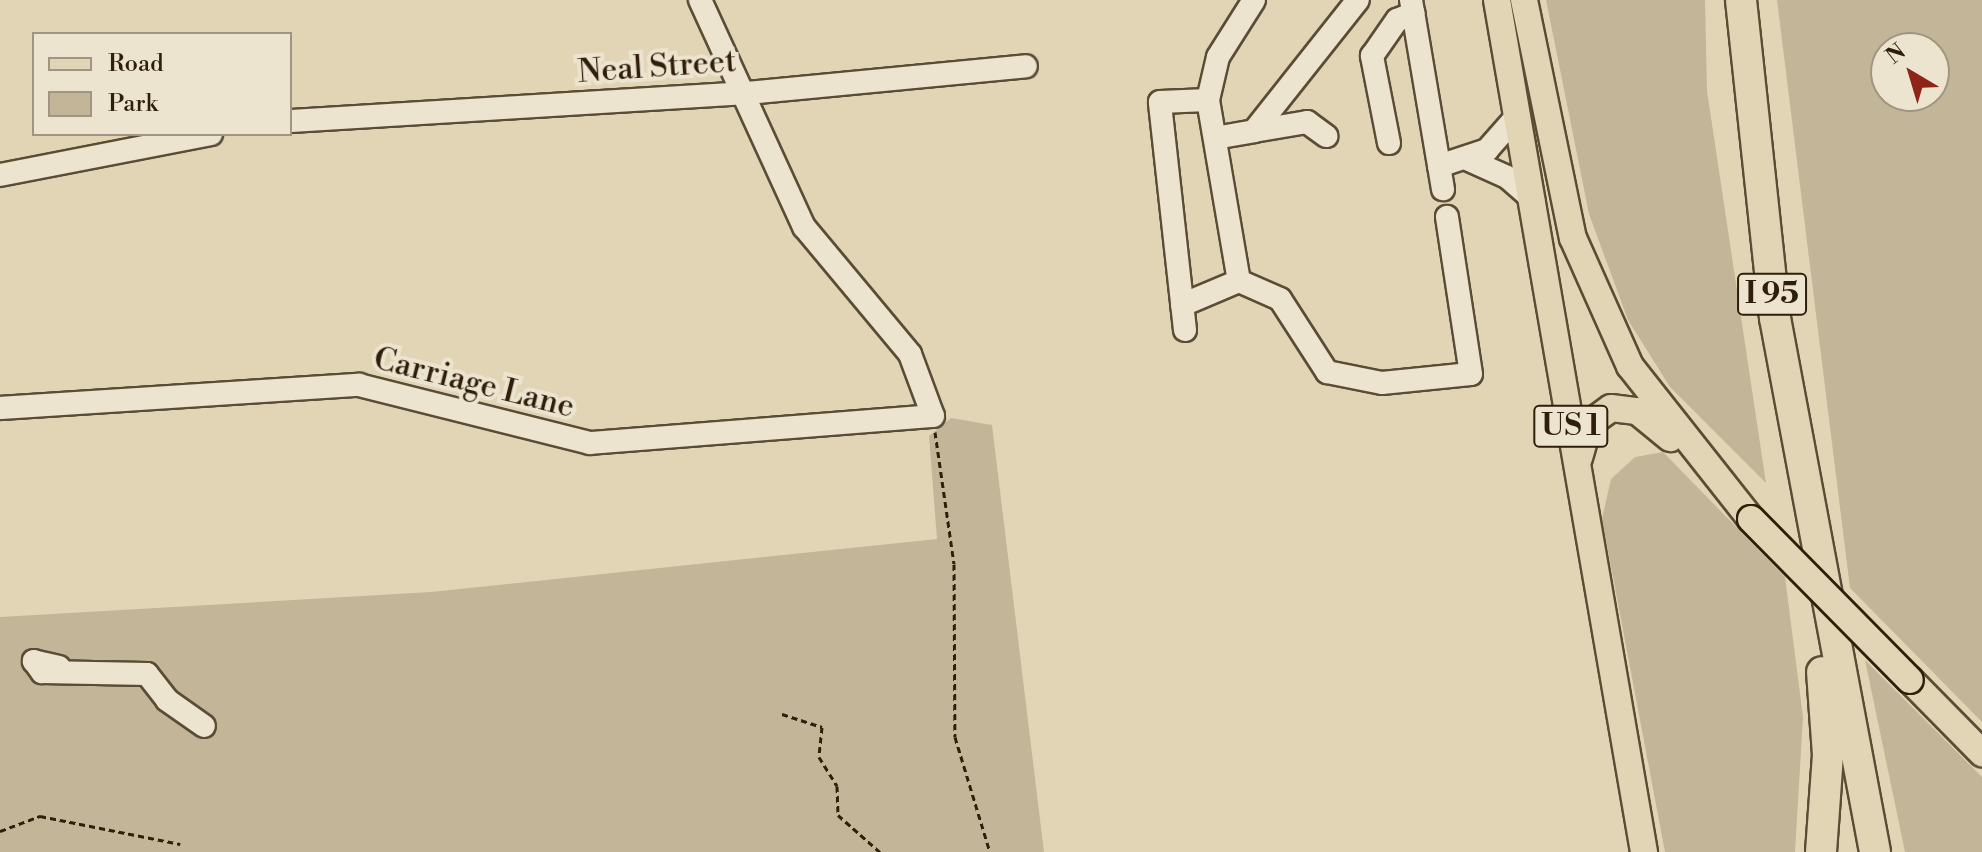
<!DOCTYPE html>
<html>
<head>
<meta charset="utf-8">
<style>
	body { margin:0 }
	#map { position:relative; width:1982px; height:852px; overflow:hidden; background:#e1d5b5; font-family:"Libre Bodoni",serif }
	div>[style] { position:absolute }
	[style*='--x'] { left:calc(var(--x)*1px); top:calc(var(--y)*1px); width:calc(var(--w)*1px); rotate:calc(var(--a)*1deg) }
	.green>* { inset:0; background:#c3b698 }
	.path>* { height:3px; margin-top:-1.5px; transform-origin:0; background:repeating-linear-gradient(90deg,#2e1e0a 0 6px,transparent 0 10px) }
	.roads { filter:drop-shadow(2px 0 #5b4c35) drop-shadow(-2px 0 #5b4c35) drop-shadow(0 2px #5b4c35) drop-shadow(0 -2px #5b4c35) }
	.minor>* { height:22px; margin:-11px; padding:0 11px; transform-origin:11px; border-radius:11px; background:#ece4cf }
	.major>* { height:26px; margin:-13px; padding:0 13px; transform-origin:13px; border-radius:13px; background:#e1d5b5 }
	.highway>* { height:30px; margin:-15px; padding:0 15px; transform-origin:15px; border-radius:15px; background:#e1d5b5 }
	.bridges { filter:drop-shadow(2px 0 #2e1e0a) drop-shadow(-2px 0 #2e1e0a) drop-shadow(0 2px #2e1e0a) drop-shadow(0 -2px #2e1e0a) }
	.major-bridge>* { height:26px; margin:-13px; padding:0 13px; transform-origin:13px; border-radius:13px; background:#e1d5b5 }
	span { translate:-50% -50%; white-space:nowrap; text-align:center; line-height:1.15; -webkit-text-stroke:8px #ece4cf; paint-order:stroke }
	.shield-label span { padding:2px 6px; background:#ece4cf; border:2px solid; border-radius:6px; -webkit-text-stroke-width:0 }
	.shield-label { font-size:30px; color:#2e1e0a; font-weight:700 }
	.street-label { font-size:32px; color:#2e1e0a }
	.legend { position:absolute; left:32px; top:32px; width:260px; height:104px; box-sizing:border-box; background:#ece4cf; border:2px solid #a09580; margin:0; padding:10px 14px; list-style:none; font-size:24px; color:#2e1e0a }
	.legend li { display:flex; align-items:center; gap:16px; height:40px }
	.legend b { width:40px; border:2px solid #a09580 }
	.north { position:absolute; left:1870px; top:32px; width:80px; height:80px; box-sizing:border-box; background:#ece4cf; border:2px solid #a09580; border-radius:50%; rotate:322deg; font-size:22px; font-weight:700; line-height:32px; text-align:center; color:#2e1e0a }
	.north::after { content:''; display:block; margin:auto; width:28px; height:36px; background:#8f2418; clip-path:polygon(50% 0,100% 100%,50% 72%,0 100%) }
</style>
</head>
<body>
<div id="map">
	<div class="green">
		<div style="clip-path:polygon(1546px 0,1705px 0,1707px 91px,1766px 483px,1670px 387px,1628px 320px,1589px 214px)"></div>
		<div style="clip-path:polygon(evenodd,1777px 0,1982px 0,1982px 722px,1850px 588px,1777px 0,1886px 48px,1934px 48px,1934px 96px,1886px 96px,1886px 48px)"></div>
		<div style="clip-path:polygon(951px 418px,992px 425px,1044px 852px,0 852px,0 617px,431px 592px,937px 539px,929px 436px)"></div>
		<div style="clip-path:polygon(1663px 452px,1785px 577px,1803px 717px,1795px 852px,1665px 852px,1602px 519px,1611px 479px,1635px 457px)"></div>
		<div style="clip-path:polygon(1865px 660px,1982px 777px,1982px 852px,1905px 852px)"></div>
	</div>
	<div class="path">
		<div style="--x:935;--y:432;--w:133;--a:81.8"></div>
		<div style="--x:954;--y:564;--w:173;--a:89.7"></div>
		<div style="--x:955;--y:737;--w:120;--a:73.1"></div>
		<div style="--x:782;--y:714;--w:42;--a:18"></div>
		<div style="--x:822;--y:727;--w:30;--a:96"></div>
		<div style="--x:819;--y:757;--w:34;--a:58"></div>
		<div style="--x:837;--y:786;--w:29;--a:88"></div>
		<div style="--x:838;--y:815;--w:56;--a:41.4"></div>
		<div style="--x:0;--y:831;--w:43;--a:-20.6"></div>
		<div style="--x:40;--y:816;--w:143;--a:11.3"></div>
	</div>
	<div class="roads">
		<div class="minor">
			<div style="--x:1254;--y:0;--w:67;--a:122.3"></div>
			<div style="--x:1218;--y:57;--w:44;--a:103.1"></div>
			<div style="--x:1208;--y:100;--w:184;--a:80.3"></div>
			<div style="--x:1239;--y:281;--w:45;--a:23.7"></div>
			<div style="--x:1280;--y:299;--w:87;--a:57.2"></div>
			<div style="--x:1327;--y:372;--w:56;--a:11.3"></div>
			<div style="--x:1382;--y:383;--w:89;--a:-5.8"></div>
			<div style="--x:1471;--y:374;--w:159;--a:-98.7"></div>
			<div style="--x:1411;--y:0;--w:192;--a:80.4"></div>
			<div style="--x:290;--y:121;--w:459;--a:-3.5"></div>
			<div style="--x:748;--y:93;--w:279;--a:-5.5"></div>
			<div style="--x:1254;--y:131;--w:54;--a:-9.6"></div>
			<div style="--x:1307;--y:122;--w:24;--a:36"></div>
			<div style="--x:1215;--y:138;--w:40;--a:-10"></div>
			<div style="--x:1254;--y:131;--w:167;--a:-51.6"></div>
			<div style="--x:1389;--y:143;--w:89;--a:-101.1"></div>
			<div style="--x:1372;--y:56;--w:44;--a:-55.2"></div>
			<div style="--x:1397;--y:20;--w:18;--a:-22"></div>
			<div style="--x:1469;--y:160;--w:42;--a:24.1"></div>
			<div style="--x:1507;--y:177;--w:35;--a:41"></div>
			<div style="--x:1439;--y:166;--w:51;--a:-18.4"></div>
			<div style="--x:1487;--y:150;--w:45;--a:-48.6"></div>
			<div style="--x:0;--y:175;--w:215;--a:-11"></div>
			<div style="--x:1182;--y:305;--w:62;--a:-22.8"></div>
			<div style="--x:1185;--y:330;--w:229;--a:-96.3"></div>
			<div style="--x:1160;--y:102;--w:48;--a:-2.4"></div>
			<div style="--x:0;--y:408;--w:360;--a:-3.7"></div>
			<div style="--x:359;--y:385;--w:238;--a:14.1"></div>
			<div style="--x:590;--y:443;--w:344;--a:-4.5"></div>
			<div style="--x:933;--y:416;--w:66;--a:-110.4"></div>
			<div style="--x:910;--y:354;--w:165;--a:-129.8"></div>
			<div style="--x:804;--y:227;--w:250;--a:-114.6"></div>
			<div style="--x:59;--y:667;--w:26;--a:-167"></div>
			<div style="--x:34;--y:661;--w:14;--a:54"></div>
			<div style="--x:42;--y:672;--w:105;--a:1.1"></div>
			<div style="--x:147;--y:674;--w:33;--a:52"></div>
			<div style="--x:167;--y:700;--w:45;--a:35.1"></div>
		</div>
		<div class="major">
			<div style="--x:1497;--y:0;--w:865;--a:80.21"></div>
			<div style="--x:1524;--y:0;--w:243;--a:78.4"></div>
			<div style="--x:1573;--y:238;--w:140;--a:66"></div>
			<div style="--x:1630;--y:366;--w:195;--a:51.7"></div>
			<div style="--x:1579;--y:458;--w:35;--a:-74"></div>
			<div style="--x:1589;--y:424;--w:27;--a:-36"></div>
			<div style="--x:1611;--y:408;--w:26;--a:7"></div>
			<div style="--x:1637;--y:411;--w:43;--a:39.3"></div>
			<div style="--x:1910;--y:680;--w:103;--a:45.4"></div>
		</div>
		<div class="highway">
			<div style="--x:1741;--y:0;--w:320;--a:83.9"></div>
			<div style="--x:1775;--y:318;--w:543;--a:79.39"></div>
			<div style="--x:1821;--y:852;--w:97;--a:-85.9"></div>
			<div style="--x:1828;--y:755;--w:83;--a:-94.1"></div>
		</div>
	</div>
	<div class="bridges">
		<div class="major-bridge">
			<div style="--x:1751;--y:519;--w:226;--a:45.4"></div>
		</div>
	</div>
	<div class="shield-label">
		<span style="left:1772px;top:294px">I 95</span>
		<span style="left:1571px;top:426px">US 1</span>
	</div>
	<div class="street-label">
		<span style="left:657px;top:67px;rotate:-4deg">Neal Street</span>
		<span style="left:474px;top:383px;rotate:14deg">Carriage Lane</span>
	</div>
	<ul class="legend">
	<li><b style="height:10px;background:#e1d5b5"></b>Road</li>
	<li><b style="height:22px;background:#c3b698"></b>Park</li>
	</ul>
	<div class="north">N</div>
</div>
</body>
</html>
